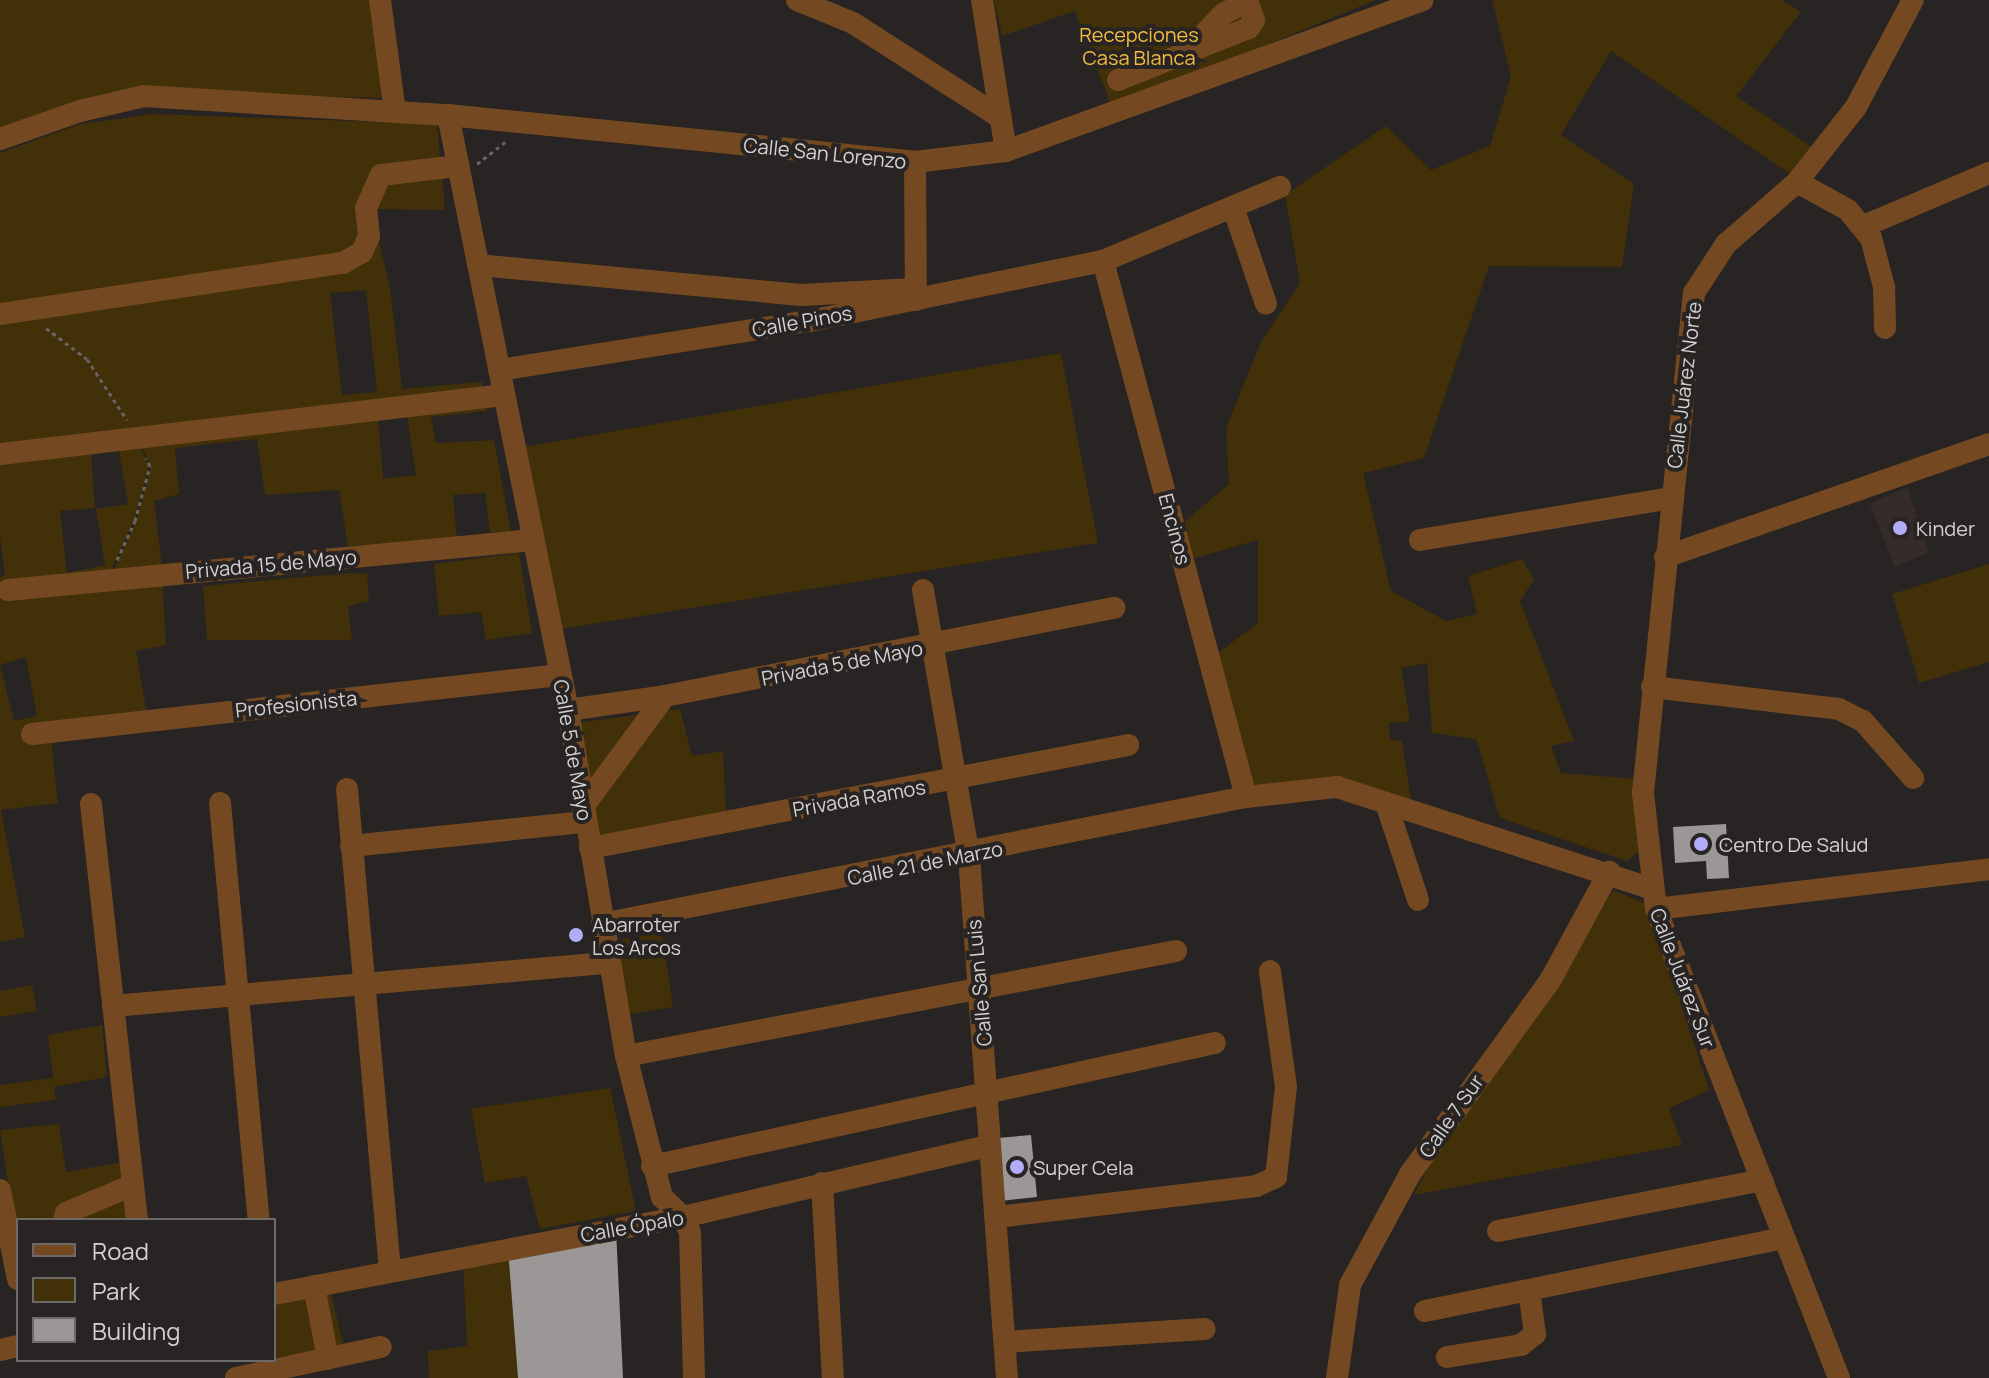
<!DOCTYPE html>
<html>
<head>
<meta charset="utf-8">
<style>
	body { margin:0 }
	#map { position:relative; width:1989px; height:1378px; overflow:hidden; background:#272423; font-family:Manrope,sans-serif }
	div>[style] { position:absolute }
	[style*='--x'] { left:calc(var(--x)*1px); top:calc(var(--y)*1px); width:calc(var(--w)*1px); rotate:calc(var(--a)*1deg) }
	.built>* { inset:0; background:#352b28 }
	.green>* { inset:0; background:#413008 }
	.building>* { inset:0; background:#9c9797 }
	.path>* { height:3px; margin-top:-1.5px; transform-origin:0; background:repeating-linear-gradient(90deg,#676463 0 4px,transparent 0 8px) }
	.minor>* { height:22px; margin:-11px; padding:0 11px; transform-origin:11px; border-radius:11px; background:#744921 }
	.dots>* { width:22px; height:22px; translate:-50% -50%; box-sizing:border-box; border:4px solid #272423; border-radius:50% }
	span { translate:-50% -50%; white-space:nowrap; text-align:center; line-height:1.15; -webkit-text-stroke:8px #272423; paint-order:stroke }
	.park-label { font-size:20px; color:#f2bc41 }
	.street-label { font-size:20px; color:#d4d2d1 }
	.poi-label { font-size:20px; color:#d4d2d1 }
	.left { translate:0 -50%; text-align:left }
	.legend { position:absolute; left:16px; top:1218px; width:260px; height:144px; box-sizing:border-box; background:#272423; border:2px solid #6c6a69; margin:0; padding:10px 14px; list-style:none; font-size:24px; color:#d4d2d1 }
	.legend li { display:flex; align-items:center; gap:16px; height:40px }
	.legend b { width:40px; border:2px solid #6c6a69 }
</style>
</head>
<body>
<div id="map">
	<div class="built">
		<div style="clip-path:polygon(1907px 487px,1929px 552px,1895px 567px,1870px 504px)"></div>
	</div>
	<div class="green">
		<div style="clip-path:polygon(0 0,377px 0,382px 98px,225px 94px,0 130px)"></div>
		<div style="clip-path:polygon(994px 0,1376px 0,1112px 108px,1075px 11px,1002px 36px)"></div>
		<div style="clip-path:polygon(1492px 0,1782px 0,1801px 12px,1736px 96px,1815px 149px,1790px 174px,1611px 51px,1561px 135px,1634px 184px,1622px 267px,1489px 266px,1424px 458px,1363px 473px,1391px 591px,1446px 621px,1477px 614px,1468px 576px,1522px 559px,1534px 580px,1520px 601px,1574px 741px,1551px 746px,1561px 773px,1638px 779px,1639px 851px,1627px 861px,1500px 818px,1476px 739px,1432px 733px,1427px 663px,1401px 668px,1410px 721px,1389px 723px,1390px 740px,1402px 741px,1411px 800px,1248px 789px,1215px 655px,1258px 623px,1258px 540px,1185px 561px,1177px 528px,1229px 484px,1226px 428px,1260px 344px,1300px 283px,1285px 195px,1386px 126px,1431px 170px,1490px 146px,1511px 76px)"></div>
		<div style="clip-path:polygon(evenodd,153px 114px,437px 124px,445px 210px,371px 209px,390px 287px,402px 389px,482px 382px,487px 411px,431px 417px,436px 443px,494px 440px,511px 532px,490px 532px,485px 493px,453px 495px,457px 540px,348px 546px,339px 490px,265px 495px,257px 439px,175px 448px,179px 494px,154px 501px,162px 566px,113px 572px,136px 521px,151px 466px,133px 429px,149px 466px,134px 521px,107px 579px,162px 575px,166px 645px,136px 651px,148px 719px,50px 731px,58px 803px,1px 810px,25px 937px,0 942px,0 577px,5px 576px,0 537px,0 153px,80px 124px,153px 114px,366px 290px,377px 392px,342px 395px,330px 293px,366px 290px,153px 114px,378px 416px,407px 416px,416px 475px,383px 479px,378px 416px,153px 114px,118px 445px,128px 504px,96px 509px,105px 565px,67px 573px,60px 511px,95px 508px,91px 453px,118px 445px,153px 114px,26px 657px,37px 716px,14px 721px,0 665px,26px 657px)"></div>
		<div style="clip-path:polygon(1061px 353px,1098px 543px,560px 629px,524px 447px)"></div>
		<div style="clip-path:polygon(519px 553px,532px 633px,486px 640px,481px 612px,439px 616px,434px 564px)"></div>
		<div style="clip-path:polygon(1989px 564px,1989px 662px,1919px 683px,1892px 594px)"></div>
		<div style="clip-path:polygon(348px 573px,367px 574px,369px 601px,348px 606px,352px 640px,207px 640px,203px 586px)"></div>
		<div style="clip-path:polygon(680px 709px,692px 756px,723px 751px,726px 811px,597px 838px,576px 723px)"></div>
		<div style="clip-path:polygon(1613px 890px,1644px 903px,1651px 913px,1709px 1090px,1669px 1108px,1682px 1145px,1414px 1195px,1437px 1149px,1525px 1029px)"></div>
		<div style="clip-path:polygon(662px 932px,673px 1007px,629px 1014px,614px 941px)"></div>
		<div style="clip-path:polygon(32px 985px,37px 1011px,0 1017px,0 991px)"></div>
		<div style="clip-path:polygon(102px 1025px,107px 1077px,54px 1087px,56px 1100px,0 1107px,0 1085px,53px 1078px,48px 1035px)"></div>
		<div style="clip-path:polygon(610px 1088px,636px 1211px,540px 1229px,526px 1176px,485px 1183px,471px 1109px)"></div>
		<div style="clip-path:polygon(59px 1124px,66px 1172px,128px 1161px,134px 1220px,18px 1220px,18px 1247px,0 1130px)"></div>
		<div style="clip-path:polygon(508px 1249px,518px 1378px,429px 1378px,428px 1351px,467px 1346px,463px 1258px)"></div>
		<div style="clip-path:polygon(329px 1285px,344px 1348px,274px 1358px,274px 1296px)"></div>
	</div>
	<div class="building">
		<div style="clip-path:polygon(1726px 824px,1729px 878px,1707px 879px,1706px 861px,1675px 863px,1673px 827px)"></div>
		<div style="clip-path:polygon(1031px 1135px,1037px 1197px,1001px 1201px,998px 1138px)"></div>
		<div style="clip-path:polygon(616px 1229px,623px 1378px,518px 1378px,508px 1249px)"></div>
	</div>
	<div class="path">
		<div style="--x:477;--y:164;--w:36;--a:-38"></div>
		<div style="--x:46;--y:328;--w:51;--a:37.1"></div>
		<div style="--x:87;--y:359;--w:73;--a:56.7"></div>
		<div style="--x:117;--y:560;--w:43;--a:-65.2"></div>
		<div style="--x:135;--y:521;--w:57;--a:-74.7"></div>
		<div style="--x:150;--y:466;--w:9;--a:-117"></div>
	</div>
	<div class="minor">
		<div style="--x:380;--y:0;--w:113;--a:82.4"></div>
		<div style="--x:797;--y:0;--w:61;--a:22.3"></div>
		<div style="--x:853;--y:23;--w:176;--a:32.7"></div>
		<div style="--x:982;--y:0;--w:153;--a:81"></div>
		<div style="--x:1118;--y:80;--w:141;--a:-21.7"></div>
		<div style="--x:1249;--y:28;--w:9;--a:-58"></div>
		<div style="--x:1254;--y:20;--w:15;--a:-110"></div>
		<div style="--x:1249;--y:6;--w:7;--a:-164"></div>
		<div style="--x:1242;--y:4;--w:21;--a:152"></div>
		<div style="--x:1223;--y:14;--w:50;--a:133.4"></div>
		<div style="--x:448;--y:115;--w:607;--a:78.6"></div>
		<div style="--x:568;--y:710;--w:351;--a:80.5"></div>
		<div style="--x:626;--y:1056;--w:146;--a:75.7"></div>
		<div style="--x:662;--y:1197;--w:29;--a:44"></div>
		<div style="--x:683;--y:1217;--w:17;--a:66"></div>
		<div style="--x:690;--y:1233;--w:145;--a:88.4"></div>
		<div style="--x:0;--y:139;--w:85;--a:-19.3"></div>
		<div style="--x:80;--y:111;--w:66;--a:-13.2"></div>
		<div style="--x:144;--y:96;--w:305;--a:3.6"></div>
		<div style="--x:448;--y:115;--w:469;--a:5.7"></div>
		<div style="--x:915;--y:162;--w:92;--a:-6.9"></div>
		<div style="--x:1006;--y:151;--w:443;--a:-19.9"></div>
		<div style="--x:915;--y:162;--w:138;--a:89.6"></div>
		<div style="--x:1797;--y:182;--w:58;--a:28.8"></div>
		<div style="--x:1848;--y:210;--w:36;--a:51"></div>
		<div style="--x:1871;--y:238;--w:51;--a:75.1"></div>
		<div style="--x:1884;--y:287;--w:41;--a:88.6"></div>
		<div style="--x:1233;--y:207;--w:102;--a:71.2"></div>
		<div style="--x:1864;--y:226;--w:136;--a:-23"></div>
		<div style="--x:1103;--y:261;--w:555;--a:75.06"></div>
		<div style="--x:478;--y:265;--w:324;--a:5.3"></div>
		<div style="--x:801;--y:295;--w:113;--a:-3"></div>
		<div style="--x:0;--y:314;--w:347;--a:-8.5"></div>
		<div style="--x:343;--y:263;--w:22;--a:-30"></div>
		<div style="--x:362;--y:252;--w:17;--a:-66"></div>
		<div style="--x:369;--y:236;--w:28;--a:-96"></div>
		<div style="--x:366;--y:208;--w:36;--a:-66"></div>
		<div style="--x:381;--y:175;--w:78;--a:-6.7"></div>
		<div style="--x:499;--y:370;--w:315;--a:-9"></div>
		<div style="--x:810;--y:321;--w:299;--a:-11.6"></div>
		<div style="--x:1103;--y:261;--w:192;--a:-22.7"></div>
		<div style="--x:0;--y:454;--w:507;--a:-6.68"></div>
		<div style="--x:1420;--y:540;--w:254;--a:-9.5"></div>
		<div style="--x:1665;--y:557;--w:343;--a:-19.2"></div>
		<div style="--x:8;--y:590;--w:527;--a:-5.44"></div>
		<div style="--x:923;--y:590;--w:270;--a:80.2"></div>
		<div style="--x:969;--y:856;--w:523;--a:85.84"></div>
		<div style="--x:1652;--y:687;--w:188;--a:6.7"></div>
		<div style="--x:1839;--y:709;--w:27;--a:27"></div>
		<div style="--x:1863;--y:721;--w:76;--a:48.7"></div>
		<div style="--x:568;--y:710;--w:98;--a:-8.2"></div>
		<div style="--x:665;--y:696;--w:458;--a:-11.1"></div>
		<div style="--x:32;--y:734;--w:531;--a:-6.38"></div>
		<div style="--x:347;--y:789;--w:481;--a:84.9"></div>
		<div style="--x:220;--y:803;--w:419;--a:84.7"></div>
		<div style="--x:1386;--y:803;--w:102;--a:71.7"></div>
		<div style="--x:91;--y:804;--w:419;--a:83.7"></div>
		<div style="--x:583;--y:807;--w:138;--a:-53.5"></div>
		<div style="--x:351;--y:846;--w:235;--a:-5.9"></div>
		<div style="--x:590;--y:848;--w:548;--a:-10.84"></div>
		<div style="--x:1656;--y:909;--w:335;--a:-6.8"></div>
		<div style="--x:602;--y:924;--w:656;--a:-11.16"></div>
		<div style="--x:1246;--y:797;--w:92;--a:-6.3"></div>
		<div style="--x:1337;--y:787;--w:329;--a:17.9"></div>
		<div style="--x:113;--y:1006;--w:498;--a:-5"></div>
		<div style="--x:626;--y:1056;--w:560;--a:-10.81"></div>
		<div style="--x:652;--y:1166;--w:576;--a:-12.32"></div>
		<div style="--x:822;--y:1183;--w:195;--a:86.8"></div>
		<div style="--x:0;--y:1190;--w:91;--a:78.6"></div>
		<div style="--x:997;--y:1217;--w:261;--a:-6.8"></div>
		<div style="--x:1256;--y:1186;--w:22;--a:-24"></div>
		<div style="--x:1276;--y:1177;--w:91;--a:-83.7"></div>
		<div style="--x:1286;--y:1087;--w:117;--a:-97.9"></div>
		<div style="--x:64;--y:1220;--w:7;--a:-74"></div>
		<div style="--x:66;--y:1213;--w:73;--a:-22.7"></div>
		<div style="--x:1498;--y:1231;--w:269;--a:-10.9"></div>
		<div style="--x:314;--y:1286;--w:74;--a:79.1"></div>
		<div style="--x:274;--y:1294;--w:416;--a:-10.7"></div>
		<div style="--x:683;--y:1217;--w:313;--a:-13.1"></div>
		<div style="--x:1425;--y:1311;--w:365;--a:-11.5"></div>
		<div style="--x:1005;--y:1342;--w:200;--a:-3.7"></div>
		<div style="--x:0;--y:1350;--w:18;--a:-13"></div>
		<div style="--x:1447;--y:1357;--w:75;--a:-9.2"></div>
		<div style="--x:1521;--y:1345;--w:18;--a:-38"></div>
		<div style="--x:1535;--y:1334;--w:44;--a:-97.8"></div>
		<div style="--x:236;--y:1378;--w:148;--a:-12.1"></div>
		<div style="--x:1337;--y:1378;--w:94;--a:-82"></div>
		<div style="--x:1350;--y:1285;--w:126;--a:-61.6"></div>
		<div style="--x:1410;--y:1174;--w:241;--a:-54.1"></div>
		<div style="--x:1551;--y:979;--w:122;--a:-61.5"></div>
		<div style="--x:1839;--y:1378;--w:503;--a:-111.32"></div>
		<div style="--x:1656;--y:909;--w:117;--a:-96.4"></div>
		<div style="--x:1643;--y:793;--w:503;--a:-84.18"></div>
		<div style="--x:1694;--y:293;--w:59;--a:-56.9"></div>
		<div style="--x:1726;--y:244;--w:94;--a:-41.1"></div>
		<div style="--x:1797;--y:182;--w:95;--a:-51.8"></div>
		<div style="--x:1856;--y:107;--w:121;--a:-62"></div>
	</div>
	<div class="dots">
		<div style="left:1900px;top:528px;background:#b2adf9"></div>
		<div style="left:1701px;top:844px;background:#b2adf9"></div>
		<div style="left:576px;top:935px;background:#b2adf9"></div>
		<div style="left:1017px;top:1167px;background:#b2adf9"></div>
	</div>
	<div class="park-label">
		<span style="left:1139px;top:46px">Recepciones<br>Casa Blanca</span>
	</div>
	<div class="street-label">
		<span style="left:825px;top:153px;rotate:6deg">Calle San Lorenzo</span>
		<span style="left:802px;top:321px;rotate:-10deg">Calle Pinos</span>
		<span style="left:1684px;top:385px;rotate:-83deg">Calle Juárez Norte</span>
		<span style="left:1175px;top:529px;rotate:75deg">Encinos</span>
		<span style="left:271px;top:564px;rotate:-5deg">Privada 15 de Mayo</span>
		<span style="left:842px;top:663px;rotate:-11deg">Privada 5 de Mayo</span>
		<span style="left:296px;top:704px;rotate:-6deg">Profesionista</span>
		<span style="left:573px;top:750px;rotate:80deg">Calle 5 de Mayo</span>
		<span style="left:859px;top:798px;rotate:-10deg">Privada Ramos</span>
		<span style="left:925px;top:863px;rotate:-11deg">Calle 21 de Marzo</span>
		<span style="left:1683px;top:978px;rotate:69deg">Calle Juárez Sur</span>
		<span style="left:979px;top:983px;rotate:-95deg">Calle San Luis</span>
		<span style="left:1451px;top:1116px;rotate:-55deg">Calle 7 Sur</span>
		<span style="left:632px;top:1226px;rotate:-10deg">Calle Ópalo</span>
	</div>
	<div class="poi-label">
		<span class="left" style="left:1916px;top:528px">Kinder</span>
		<span class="left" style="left:1719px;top:844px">Centro De Salud</span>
		<span class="left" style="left:592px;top:936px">Abarroter<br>Los Arcos</span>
		<span class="left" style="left:1033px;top:1167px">Super Cela</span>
	</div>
	<ul class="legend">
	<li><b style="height:10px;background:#744921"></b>Road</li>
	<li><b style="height:22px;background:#413008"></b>Park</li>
	<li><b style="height:22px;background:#9c9797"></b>Building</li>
	</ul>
</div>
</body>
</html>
